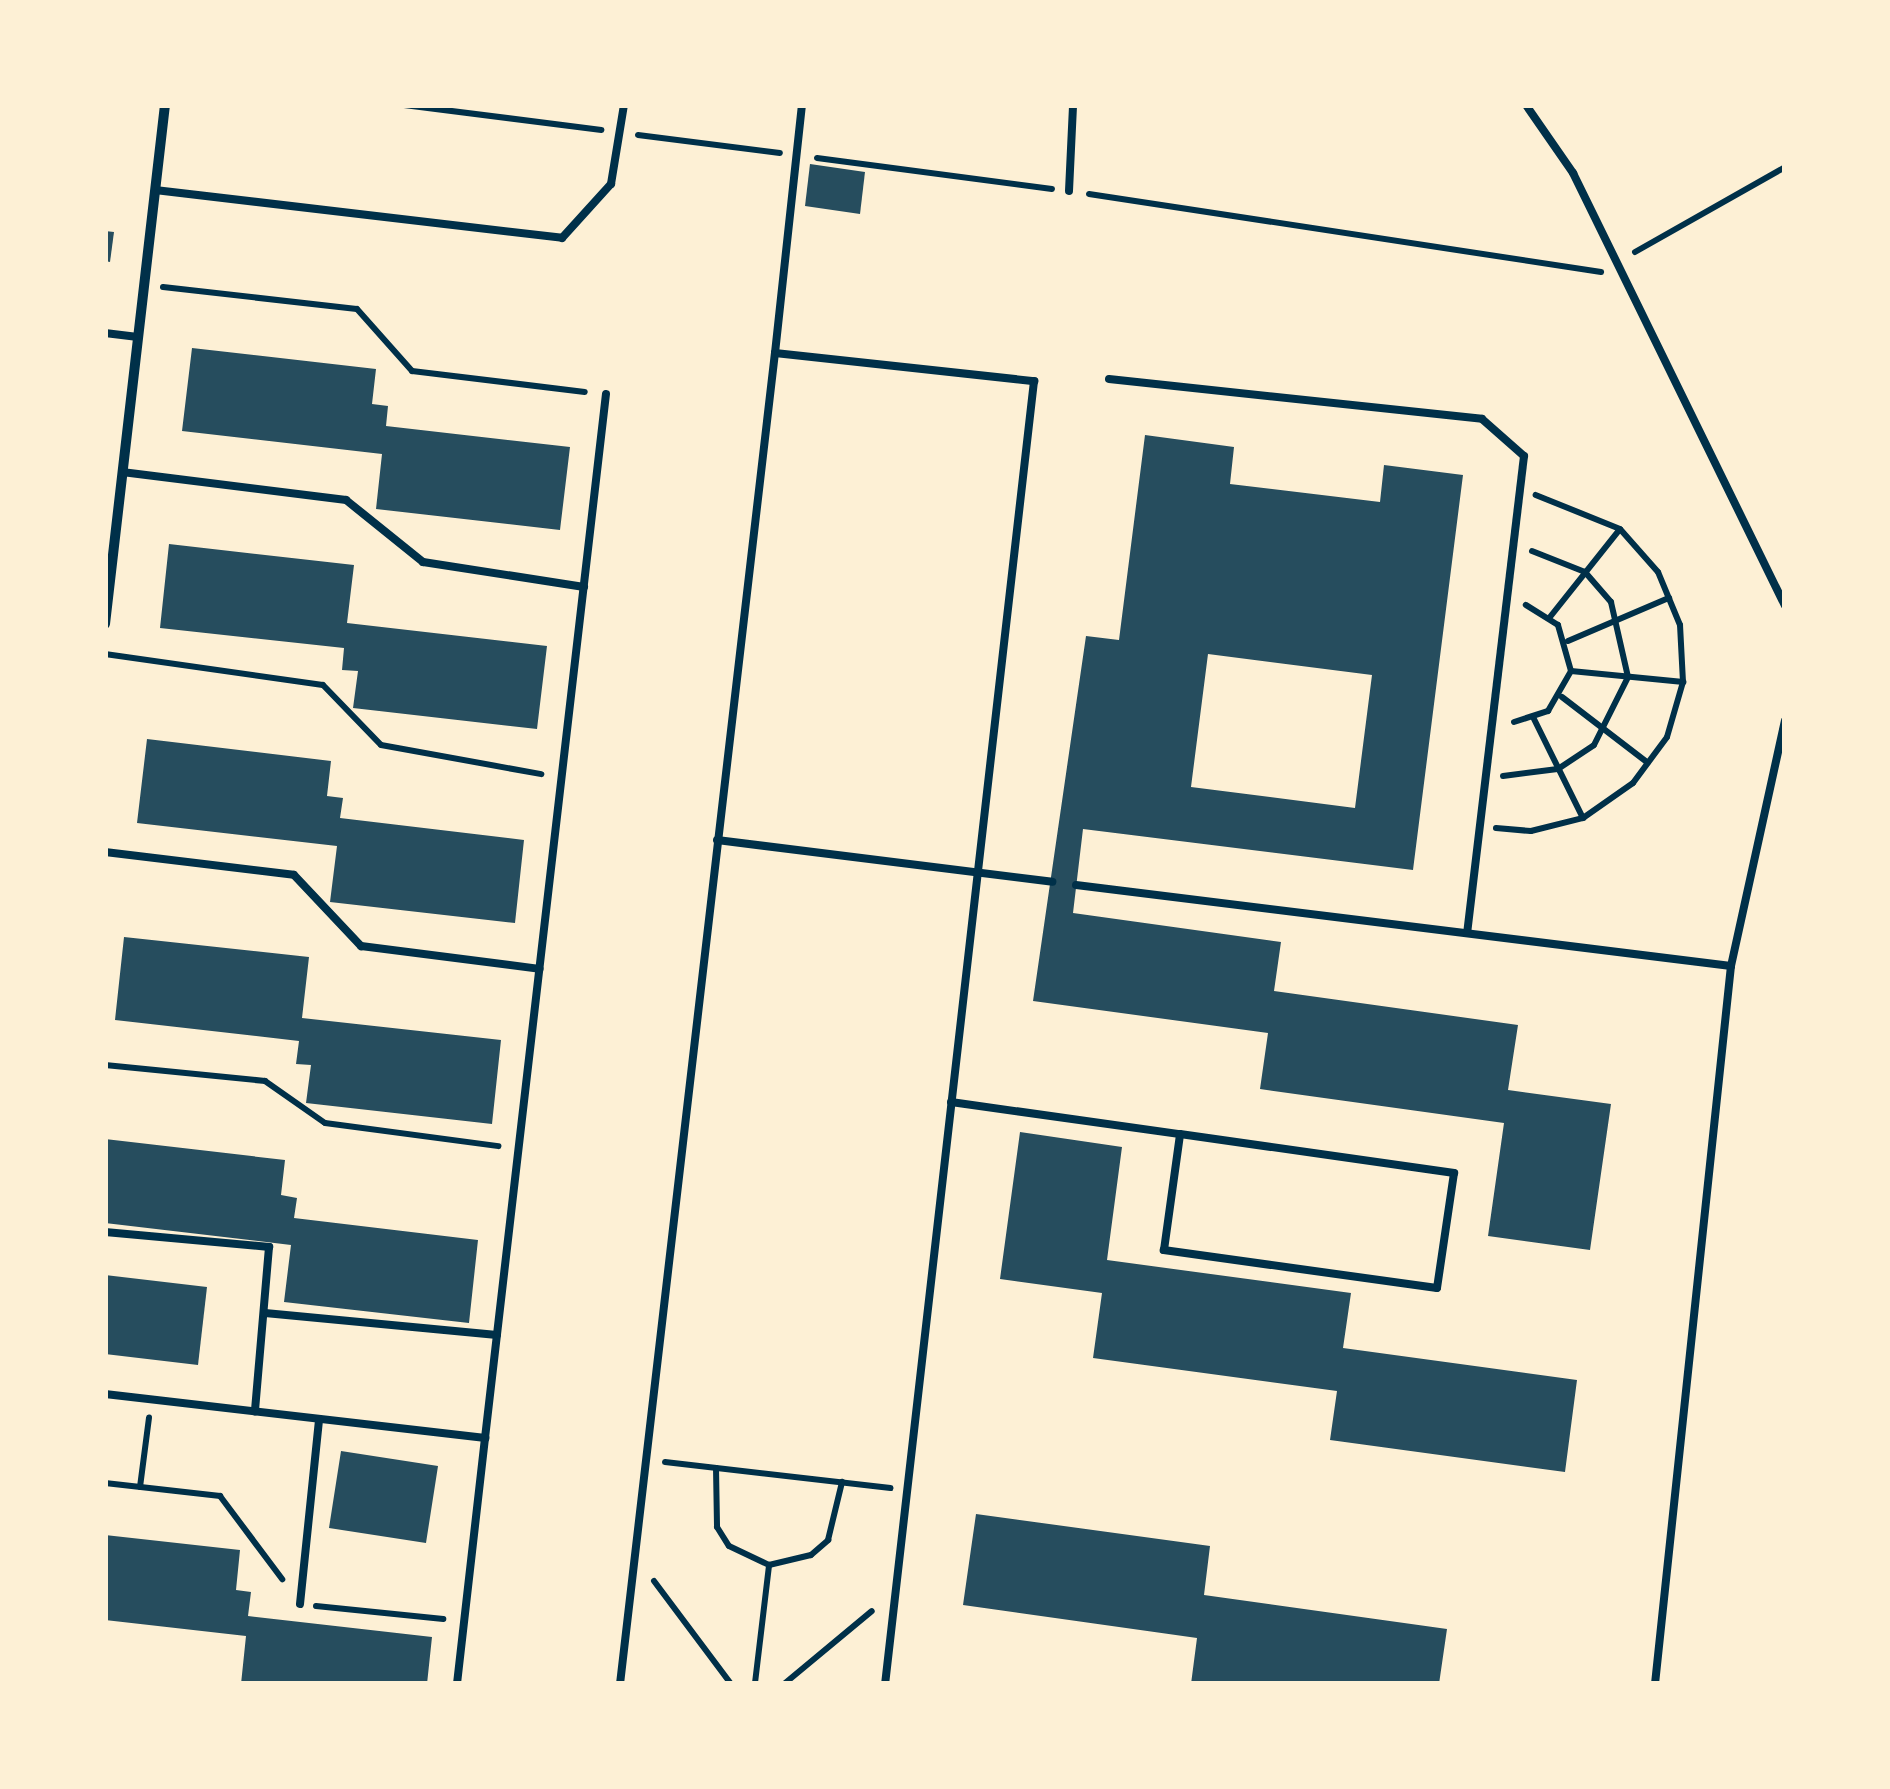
<!DOCTYPE html>
<html>
<head>
<meta charset="utf-8">
<style>
	body { margin:0 }
	#map { position:relative; width:1890px; height:1789px; overflow:hidden; background:#fdf0d5; font-family:Barlow,sans-serif }
	div>[style] { position:absolute }
	[style*='--x'] { left:calc(var(--x)*1px); top:calc(var(--y)*1px); width:calc(var(--w)*1px); rotate:calc(var(--a)*1deg) }
	.building>* { inset:0; background:#264d5e }
	.path>* { height:6px; margin:-3px; padding:0 3px; transform-origin:3px; border-radius:3px; background:#003049 }
	.service>* { height:8px; margin:-4px; padding:0 4px; transform-origin:4px; border-radius:4px; background:#003049 }
	.minor>* { height:10px; margin:-5px; padding:0 5px; transform-origin:5px; border-radius:5px; background:#003049 }
	span { translate:-50% -50%; white-space:nowrap; text-align:center; line-height:1.15; -webkit-text-stroke:10px #fdf0d5; paint-order:stroke }
	.frame { position:absolute; inset:0; border:108px solid #fdf0d5; pointer-events:none }
</style>
</head>
<body>
<div id="map">
	<div class="building">
		<div style="clip-path:polygon(810px 164px,865px 172px,860px 214px,805px 206px)"></div>
		<div style="clip-path:polygon(105px 231px,114px 232px,110px 262px,105px 261px)"></div>
		<div style="clip-path:polygon(192px 348px,376px 369px,372px 404px,388px 406px,386px 426px,570px 447px,560px 530px,376px 509px,382px 454px,182px 431px)"></div>
		<div style="clip-path:polygon(evenodd,1145px 435px,1234px 447px,1230px 484px,1380px 502px,1384px 465px,1463px 475px,1413px 870px,1083px 829px,1073px 913px,1281px 942px,1274px 991px,1518px 1025px,1508px 1090px,1611px 1104px,1590px 1250px,1488px 1236px,1504px 1123px,1260px 1089px,1268px 1033px,1033px 1001px,1086px 636px,1119px 640px,1145px 435px,1208px 654px,1372px 675px,1355px 808px,1191px 787px,1208px 654px)"></div>
		<div style="clip-path:polygon(169px 544px,354px 565px,347px 623px,547px 646px,537px 729px,353px 708px,358px 671px,342px 670px,344px 648px,160px 628px)"></div>
		<div style="clip-path:polygon(147px 739px,331px 761px,327px 796px,343px 798px,340px 818px,524px 840px,515px 923px,330px 902px,337px 846px,137px 823px)"></div>
		<div style="clip-path:polygon(124px 937px,309px 957px,302px 1018px,501px 1040px,492px 1124px,306px 1103px,311px 1065px,296px 1064px,299px 1041px,115px 1020px)"></div>
		<div style="clip-path:polygon(1020px 1132px,1122px 1147px,1107px 1260px,1351px 1293px,1343px 1348px,1577px 1380px,1565px 1472px,1330px 1440px,1337px 1391px,1093px 1358px,1102px 1293px,1000px 1279px)"></div>
		<div style="clip-path:polygon(105px 1139px,285px 1160px,281px 1195px,297px 1198px,294px 1218px,478px 1240px,469px 1323px,284px 1302px,291px 1245px,105px 1223px)"></div>
		<div style="clip-path:polygon(105px 1275px,207px 1287px,198px 1365px,105px 1354px)"></div>
		<div style="clip-path:polygon(341px 1451px,438px 1466px,426px 1543px,329px 1528px)"></div>
		<div style="clip-path:polygon(976px 1514px,1210px 1546px,1204px 1595px,1447px 1629px,1439px 1684px,1191px 1684px,1197px 1638px,963px 1605px)"></div>
		<div style="clip-path:polygon(105px 1535px,240px 1550px,236px 1590px,251px 1592px,248px 1616px,432px 1637px,427px 1684px,241px 1684px,246px 1636px,105px 1620px)"></div>
	</div>
	<div class="path">
		<div style="--x:404;--y:105;--w:199;--a:7.2"></div>
		<div style="--x:638;--y:135;--w:143;--a:7.2"></div>
		<div style="--x:817;--y:158;--w:237;--a:7.5"></div>
		<div style="--x:1089;--y:194;--w:518;--a:8.66"></div>
		<div style="--x:1635;--y:252;--w:172;--a:-29.5"></div>
		<div style="--x:163;--y:287;--w:195;--a:6.5"></div>
		<div style="--x:357;--y:309;--w:83;--a:48.4"></div>
		<div style="--x:412;--y:371;--w:174;--a:6.9"></div>
		<div style="--x:1550;--y:617;--w:112;--a:-51.5"></div>
		<div style="--x:1568;--y:641;--w:110;--a:-23.1"></div>
		<div style="--x:105;--y:654;--w:220;--a:8.1"></div>
		<div style="--x:323;--y:685;--w:83;--a:46"></div>
		<div style="--x:381;--y:745;--w:163;--a:10.3"></div>
		<div style="--x:1571;--y:671;--w:113;--a:5.6"></div>
		<div style="--x:1562;--y:697;--w:108;--a:37.5"></div>
		<div style="--x:1534;--y:719;--w:110;--a:63.7"></div>
		<div style="--x:1514;--y:722;--w:36;--a:-18"></div>
		<div style="--x:1548;--y:711;--w:46;--a:-60.1"></div>
		<div style="--x:1571;--y:671;--w:48;--a:-105.8"></div>
		<div style="--x:1558;--y:625;--w:38;--a:-148"></div>
		<div style="--x:1503;--y:776;--w:55;--a:-7.3"></div>
		<div style="--x:1558;--y:769;--w:43;--a:-33.7"></div>
		<div style="--x:1594;--y:745;--w:76;--a:-63.4"></div>
		<div style="--x:1628;--y:677;--w:77;--a:-102.8"></div>
		<div style="--x:1611;--y:602;--w:40;--a:-131"></div>
		<div style="--x:1585;--y:572;--w:57;--a:-158.4"></div>
		<div style="--x:1496;--y:828;--w:35;--a:5"></div>
		<div style="--x:1531;--y:831;--w:54;--a:-14"></div>
		<div style="--x:1583;--y:818;--w:61;--a:-35"></div>
		<div style="--x:1633;--y:783;--w:57;--a:-53.5"></div>
		<div style="--x:1667;--y:737;--w:57;--a:-73.8"></div>
		<div style="--x:1683;--y:682;--w:57;--a:-93"></div>
		<div style="--x:1680;--y:625;--w:57;--a:-112.5"></div>
		<div style="--x:1658;--y:572;--w:57;--a:-131.5"></div>
		<div style="--x:1620;--y:529;--w:91;--a:-158"></div>
		<div style="--x:105;--y:1065;--w:161;--a:5.7"></div>
		<div style="--x:265;--y:1081;--w:73;--a:35"></div>
		<div style="--x:325;--y:1123;--w:175;--a:7.6"></div>
		<div style="--x:665;--y:1462;--w:227;--a:6.6"></div>
		<div style="--x:716;--y:1468;--w:59;--a:89"></div>
		<div style="--x:717;--y:1527;--w:22;--a:58"></div>
		<div style="--x:729;--y:1546;--w:44;--a:25.4"></div>
		<div style="--x:769;--y:1565;--w:43;--a:-13.4"></div>
		<div style="--x:811;--y:1555;--w:23;--a:-41"></div>
		<div style="--x:828;--y:1540;--w:60;--a:-76.4"></div>
		<div style="--x:105;--y:1483;--w:116;--a:6.4"></div>
		<div style="--x:220;--y:1496;--w:104;--a:53.2"></div>
		<div style="--x:140;--y:1487;--w:70;--a:-82.6"></div>
		<div style="--x:654;--y:1581;--w:129;--a:53.2"></div>
		<div style="--x:316;--y:1606;--w:128;--a:5.8"></div>
		<div style="--x:755;--y:1683;--w:119;--a:-83.2"></div>
		<div style="--x:784;--y:1684;--w:114;--a:-39.7"></div>
	</div>
	<div class="service">
		<div style="--x:1526;--y:105;--w:83;--a:55.3"></div>
		<div style="--x:1573;--y:173;--w:482;--a:63.9"></div>
		<div style="--x:155;--y:190;--w:410;--a:6.7"></div>
		<div style="--x:562;--y:238;--w:73;--a:-47.8"></div>
		<div style="--x:611;--y:184;--w:80;--a:-80.7"></div>
		<div style="--x:1069;--y:191;--w:86;--a:-87.3"></div>
		<div style="--x:105;--y:333;--w:33;--a:7"></div>
		<div style="--x:775;--y:353;--w:249;--a:-83.8"></div>
		<div style="--x:1109;--y:379;--w:375;--a:6.1"></div>
		<div style="--x:1482;--y:419;--w:56;--a:41.4"></div>
		<div style="--x:1524;--y:456;--w:480;--a:96.8"></div>
		<div style="--x:122;--y:472;--w:226;--a:7.1"></div>
		<div style="--x:346;--y:500;--w:99;--a:38.8"></div>
		<div style="--x:423;--y:562;--w:163;--a:8.8"></div>
		<div style="--x:717;--y:840;--w:338;--a:7.1"></div>
		<div style="--x:105;--y:852;--w:190;--a:6.9"></div>
		<div style="--x:294;--y:875;--w:98;--a:46.7"></div>
		<div style="--x:361;--y:946;--w:180;--a:7.3"></div>
		<div style="--x:1076;--y:885;--w:660;--a:7.05"></div>
		<div style="--x:951;--y:1102;--w:231;--a:8"></div>
		<div style="--x:1180;--y:1134;--w:277;--a:8.1"></div>
		<div style="--x:1454;--y:1173;--w:116;--a:98.4"></div>
		<div style="--x:1437;--y:1288;--w:276;--a:-172.1"></div>
		<div style="--x:1164;--y:1250;--w:117;--a:-82.1"></div>
		<div style="--x:105;--y:1232;--w:165;--a:5.2"></div>
		<div style="--x:269;--y:1247;--w:165;--a:94.9"></div>
		<div style="--x:265;--y:1313;--w:233;--a:5.4"></div>
		<div style="--x:105;--y:1394;--w:383;--a:6.6"></div>
		<div style="--x:485;--y:1438;--w:248;--a:96.5"></div>
		<div style="--x:485;--y:1438;--w:1051;--a:-83.39"></div>
		<div style="--x:300;--y:1604;--w:186;--a:-84.1"></div>
		<div style="--x:620;--y:1684;--w:1340;--a:-83.36"></div>
		<div style="--x:775;--y:353;--w:261;--a:6.2"></div>
		<div style="--x:1034;--y:381;--w:1311;--a:96.52"></div>
		<div style="--x:1655;--y:1684;--w:722;--a:-83.96"></div>
		<div style="--x:1731;--y:966;--w:251;--a:-77.6"></div>
	</div>
	<div class="minor">
		<div style="--x:105;--y:624;--w:522;--a:-83.41"></div>
	</div>
	<div class="frame"></div>
</div>
</body>
</html>
